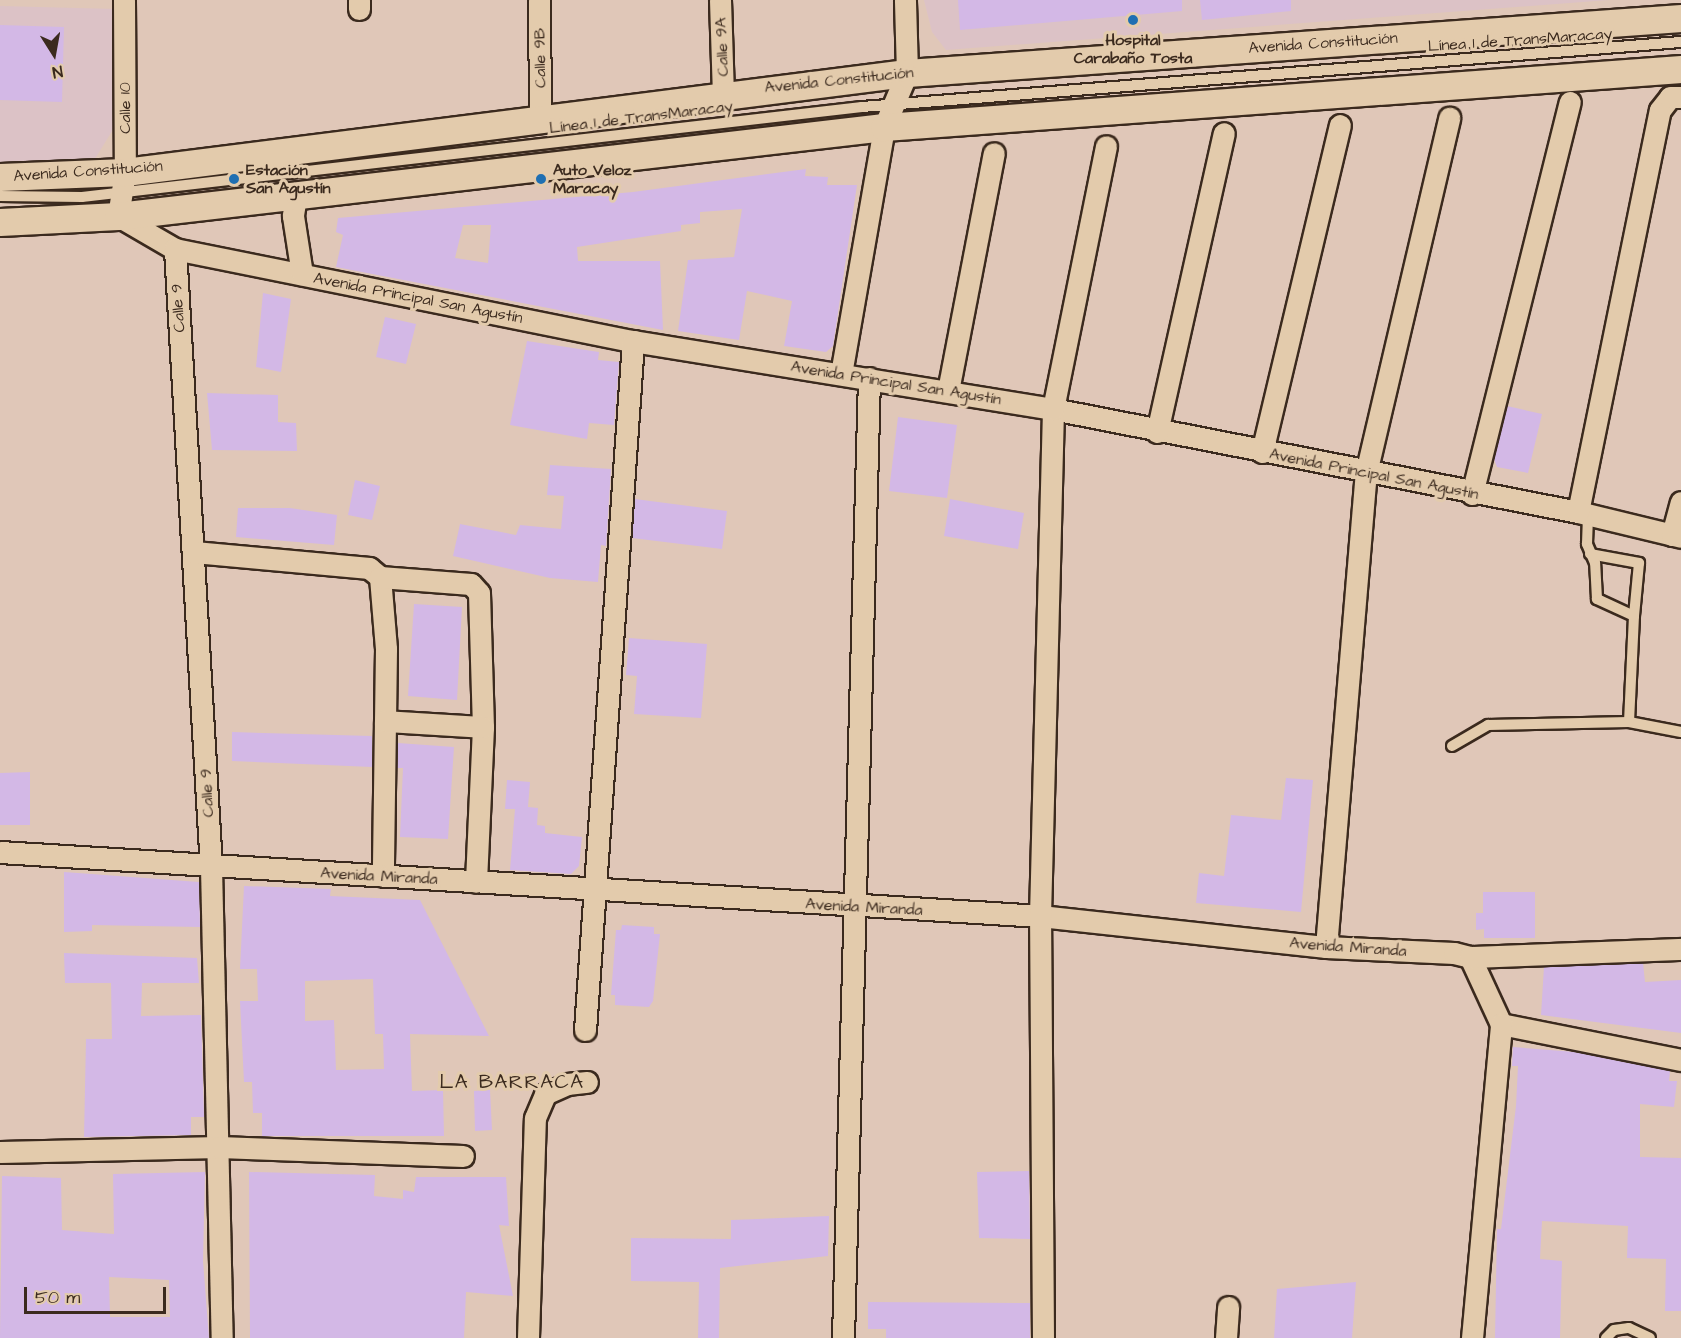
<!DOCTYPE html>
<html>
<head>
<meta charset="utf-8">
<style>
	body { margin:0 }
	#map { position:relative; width:1681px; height:1338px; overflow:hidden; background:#e0c7b8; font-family:"Architects Daughter",sans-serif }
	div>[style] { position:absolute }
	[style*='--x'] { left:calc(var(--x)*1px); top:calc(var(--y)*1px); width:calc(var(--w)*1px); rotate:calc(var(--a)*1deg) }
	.built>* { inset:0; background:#dcc2c6 }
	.building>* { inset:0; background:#d3b8e6 }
	.roads { filter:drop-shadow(2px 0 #3b2a1e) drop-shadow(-2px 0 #3b2a1e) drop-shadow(0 2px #3b2a1e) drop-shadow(0 -2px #3b2a1e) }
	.service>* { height:10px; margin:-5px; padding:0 5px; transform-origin:5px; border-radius:5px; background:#e3cbac }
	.minor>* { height:21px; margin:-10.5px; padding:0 10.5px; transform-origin:10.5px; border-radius:10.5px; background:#e3cbac }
	.tertiary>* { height:27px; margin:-13.5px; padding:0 13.5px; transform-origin:13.5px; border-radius:13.5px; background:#e3cbac }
	.dots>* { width:16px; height:16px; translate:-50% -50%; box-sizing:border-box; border:3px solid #e3cbac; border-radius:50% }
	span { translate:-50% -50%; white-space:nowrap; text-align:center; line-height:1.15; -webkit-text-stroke:6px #e3cbac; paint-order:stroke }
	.poi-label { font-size:16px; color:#3b2a1e; font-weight:700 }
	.left { translate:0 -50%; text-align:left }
	.street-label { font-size:16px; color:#3b2a1e }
	.quarter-label { font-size:20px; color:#3b2a1e; letter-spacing:1.5px }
	.north { position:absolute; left:24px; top:24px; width:60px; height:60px; -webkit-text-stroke:4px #e3cbac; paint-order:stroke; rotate:169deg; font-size:16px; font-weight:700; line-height:24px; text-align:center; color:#3b2a1e }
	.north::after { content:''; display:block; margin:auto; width:21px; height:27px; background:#3b2a1e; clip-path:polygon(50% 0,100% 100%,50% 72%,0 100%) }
	.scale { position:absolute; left:24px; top:1287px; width:142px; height:27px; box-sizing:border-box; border:3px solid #3b2a1e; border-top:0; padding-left:8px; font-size:18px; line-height:21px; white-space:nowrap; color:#3b2a1e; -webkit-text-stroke:4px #e3cbac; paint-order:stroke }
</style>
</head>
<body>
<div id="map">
	<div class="built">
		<div style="clip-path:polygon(924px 0,1609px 0,946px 50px,932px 32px)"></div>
		<div style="clip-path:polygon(0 6px,116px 9px,114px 128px,93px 162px,0 162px)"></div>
	</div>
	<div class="building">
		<div style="clip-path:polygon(958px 0,1182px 0,1182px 11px,960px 30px)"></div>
		<div style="clip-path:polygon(1200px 0,1291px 0,1291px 11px,1202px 20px)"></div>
		<div style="clip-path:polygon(0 25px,64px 27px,62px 102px,0 100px)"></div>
		<div style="clip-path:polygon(evenodd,806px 169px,805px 176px,828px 177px,827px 185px,857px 185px,833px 346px,826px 352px,784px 346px,792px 301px,747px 291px,739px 340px,678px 331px,688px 260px,734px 257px,742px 209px,700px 212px,700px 223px,681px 225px,681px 231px,577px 247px,578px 261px,660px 261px,663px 330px,336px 267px,343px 235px,336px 232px,338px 218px,633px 192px,806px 169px,463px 225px,491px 225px,488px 263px,455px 258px,463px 225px)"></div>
		<div style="clip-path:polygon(263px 293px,291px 299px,281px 372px,256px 367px)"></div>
		<div style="clip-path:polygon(385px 317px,416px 324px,406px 364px,376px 357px)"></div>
		<div style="clip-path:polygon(527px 341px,599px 352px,598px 360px,619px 362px,614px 425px,589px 423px,587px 439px,510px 425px)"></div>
		<div style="clip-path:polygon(207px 393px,278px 395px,278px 422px,296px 423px,297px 451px,212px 450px)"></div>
		<div style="clip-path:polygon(1507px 406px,1542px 414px,1528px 473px,1497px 467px,1494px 459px)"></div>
		<div style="clip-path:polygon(898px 417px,957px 425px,947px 498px,889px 491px)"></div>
		<div style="clip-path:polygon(550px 465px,611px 469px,606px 546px,601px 545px,598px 582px,550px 578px,453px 556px,460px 524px,516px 535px,520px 525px,561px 529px,564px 496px,547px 495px)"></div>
		<div style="clip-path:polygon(355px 480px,380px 486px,372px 520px,348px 515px)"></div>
		<div style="clip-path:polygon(635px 499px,727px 511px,722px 549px,632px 538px)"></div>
		<div style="clip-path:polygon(950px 499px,1024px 513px,1018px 549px,944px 536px)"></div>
		<div style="clip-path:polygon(238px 508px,290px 508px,337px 515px,334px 545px,236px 537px)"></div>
		<div style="clip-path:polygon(414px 604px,462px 607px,457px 700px,408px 696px)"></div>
		<div style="clip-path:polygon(629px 638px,707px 644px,701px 718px,634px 714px,637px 676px,626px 675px)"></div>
		<div style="clip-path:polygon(232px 732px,372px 736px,372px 767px,232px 761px)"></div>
		<div style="clip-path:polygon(398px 743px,454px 747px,448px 839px,400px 837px,403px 768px,397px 768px)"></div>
		<div style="clip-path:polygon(30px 772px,30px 825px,0 825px,0 773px)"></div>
		<div style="clip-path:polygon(1286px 778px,1313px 780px,1301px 912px,1196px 903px,1199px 873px,1224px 876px,1231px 815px,1281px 820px)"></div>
		<div style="clip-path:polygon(507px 780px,530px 782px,528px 807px,538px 808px,537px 825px,545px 826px,545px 833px,582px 837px,579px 866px,571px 874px,510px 870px,515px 809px,505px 809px)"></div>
		<div style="clip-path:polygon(64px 872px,199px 882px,200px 927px,92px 925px,92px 931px,64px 932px)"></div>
		<div style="clip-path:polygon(evenodd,244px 886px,331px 889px,330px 896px,420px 900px,489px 1036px,410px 1034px,412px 1091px,443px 1090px,444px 1136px,262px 1136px,262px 1113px,253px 1113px,252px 1082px,244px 1082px,240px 1001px,258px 1001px,257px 969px,240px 969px,244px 886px,373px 979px,375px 1034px,383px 1034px,384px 1069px,336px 1070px,334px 1020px,305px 1021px,305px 981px,373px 979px)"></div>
		<div style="clip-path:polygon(1483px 892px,1535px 892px,1535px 938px,1484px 938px,1484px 929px,1476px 930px,1476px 913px,1483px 913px)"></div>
		<div style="clip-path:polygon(622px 925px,654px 927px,654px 934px,660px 934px,653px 1001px,649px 1007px,615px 1005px,615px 995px,611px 995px,616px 930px,621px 930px)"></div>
		<div style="clip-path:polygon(64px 953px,197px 958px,199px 983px,142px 983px,141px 1016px,201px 1015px,204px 1117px,191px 1117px,191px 1135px,84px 1137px,86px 1039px,112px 1039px,111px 983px,65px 983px)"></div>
		<div style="clip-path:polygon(1643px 963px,1645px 982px,1681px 980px,1681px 1033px,1541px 1015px,1544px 967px)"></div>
		<div style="clip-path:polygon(1513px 1047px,1575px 1052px,1670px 1071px,1669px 1081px,1677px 1081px,1674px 1107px,1640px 1104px,1640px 1157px,1681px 1158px,1681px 1311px,1665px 1311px,1666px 1259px,1627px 1258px,1628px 1226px,1542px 1221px,1540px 1259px,1562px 1261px,1560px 1338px,1495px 1338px,1497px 1229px,1501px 1229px,1516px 1106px,1518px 1066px,1512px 1066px)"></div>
		<div style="clip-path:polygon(490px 1090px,492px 1130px,475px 1131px,474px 1091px)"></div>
		<div style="clip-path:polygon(1029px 1171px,1030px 1239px,979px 1238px,977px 1172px)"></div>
		<div style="clip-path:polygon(evenodd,205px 1172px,203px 1261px,209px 1338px,0 1338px,2px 1176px,61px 1178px,62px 1230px,114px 1234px,113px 1174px,205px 1172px,109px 1277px,169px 1280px,170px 1317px,110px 1317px,109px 1277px)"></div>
		<div style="clip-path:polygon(249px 1172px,375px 1175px,374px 1196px,403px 1199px,403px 1190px,414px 1192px,416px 1177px,506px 1177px,509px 1226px,499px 1225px,513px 1296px,466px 1292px,464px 1338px,250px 1338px)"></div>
		<div style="clip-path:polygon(829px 1216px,828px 1256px,720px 1268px,719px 1338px,698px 1338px,699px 1282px,631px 1281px,631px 1238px,731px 1239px,731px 1220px)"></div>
		<div style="clip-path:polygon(1356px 1282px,1352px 1338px,1274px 1338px,1277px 1289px)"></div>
		<div style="clip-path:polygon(868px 1302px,1030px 1303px,1030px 1338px,886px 1338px,886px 1329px,868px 1329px)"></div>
	</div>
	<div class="roads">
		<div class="service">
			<div style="--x:0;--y:196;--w:82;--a:0.7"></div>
			<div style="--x:82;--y:197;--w:785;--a:-6.58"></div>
			<div style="--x:862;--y:107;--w:822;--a:-4.54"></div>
			<div style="--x:1590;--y:554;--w:50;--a:10.4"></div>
			<div style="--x:1639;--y:563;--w:53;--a:95.4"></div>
			<div style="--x:1629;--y:722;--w:53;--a:10.9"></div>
			<div style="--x:1452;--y:746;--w:42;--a:-30.3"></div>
			<div style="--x:1488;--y:725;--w:141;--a:-1.2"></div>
			<div style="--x:1629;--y:722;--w:106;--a:-87.3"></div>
			<div style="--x:1634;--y:616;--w:41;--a:-155.3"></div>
			<div style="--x:1597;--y:599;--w:36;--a:-93"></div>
			<div style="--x:1595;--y:563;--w:21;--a:-113"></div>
			<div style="--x:1587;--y:544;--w:30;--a:-88"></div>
			<div style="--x:1606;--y:1338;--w:11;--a:-45"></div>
			<div style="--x:1614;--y:1330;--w:15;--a:-8"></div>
			<div style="--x:1629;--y:1328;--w:23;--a:25"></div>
		</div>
		<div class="minor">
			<div style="--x:124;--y:0;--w:172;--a:89.7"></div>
			<div style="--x:125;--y:172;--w:45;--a:99"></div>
			<div style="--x:118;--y:216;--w:66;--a:30.1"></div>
			<div style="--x:175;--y:249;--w:467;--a:11.4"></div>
			<div style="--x:633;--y:341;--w:425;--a:9.2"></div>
			<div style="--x:1053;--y:409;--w:535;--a:11.1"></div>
			<div style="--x:1578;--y:512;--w:106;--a:13.6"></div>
			<div style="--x:359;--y:0;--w:9;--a:90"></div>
			<div style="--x:539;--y:0;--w:117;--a:89.5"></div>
			<div style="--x:720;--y:0;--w:93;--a:88.2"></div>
			<div style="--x:296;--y:196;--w:20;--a:99"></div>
			<div style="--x:293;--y:216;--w:59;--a:81.2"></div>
			<div style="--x:175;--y:249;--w:619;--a:86.67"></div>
			<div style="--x:211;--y:867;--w:471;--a:88.7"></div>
			<div style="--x:841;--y:374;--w:251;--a:-80.1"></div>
			<div style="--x:884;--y:127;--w:59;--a:-66.9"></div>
			<div style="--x:907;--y:73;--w:73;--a:-91.6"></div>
			<div style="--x:948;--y:391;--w:242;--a:-79.1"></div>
			<div style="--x:1157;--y:432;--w:306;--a:-77.4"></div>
			<div style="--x:1262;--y:452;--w:336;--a:-76.6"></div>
			<div style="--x:1472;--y:494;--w:404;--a:-76"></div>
			<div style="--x:1578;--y:512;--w:410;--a:-78.5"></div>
			<div style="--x:1660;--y:110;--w:16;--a:-52"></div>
			<div style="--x:1670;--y:97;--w:11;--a:0"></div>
			<div style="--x:1672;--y:535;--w:34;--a:-75"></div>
			<div style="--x:194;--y:552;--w:176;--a:5.2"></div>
			<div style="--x:369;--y:568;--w:14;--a:39"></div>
			<div style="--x:380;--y:577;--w:72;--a:85.2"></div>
			<div style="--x:386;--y:649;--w:227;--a:90.8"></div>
			<div style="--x:380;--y:577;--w:91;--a:4.4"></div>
			<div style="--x:471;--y:584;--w:12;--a:48"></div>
			<div style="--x:479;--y:593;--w:134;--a:88.3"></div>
			<div style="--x:483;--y:727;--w:155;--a:92.6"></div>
			<div style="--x:385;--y:721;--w:98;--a:3.5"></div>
			<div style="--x:0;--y:852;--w:1042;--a:3.52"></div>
			<div style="--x:1040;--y:916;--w:288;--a:6.2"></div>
			<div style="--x:1326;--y:947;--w:128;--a:2.7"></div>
			<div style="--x:1454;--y:953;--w:16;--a:14"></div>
			<div style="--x:1470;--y:957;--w:74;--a:65.2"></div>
			<div style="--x:1501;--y:1024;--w:184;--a:11.3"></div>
			<div style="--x:1326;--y:947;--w:476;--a:-85.2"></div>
			<div style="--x:1366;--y:473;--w:365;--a:-76.8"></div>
			<div style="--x:1470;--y:957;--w:211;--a:-2.2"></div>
			<div style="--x:585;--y:1030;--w:691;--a:-86.01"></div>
			<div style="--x:0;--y:1152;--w:219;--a:-1.3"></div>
			<div style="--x:219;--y:1147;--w:244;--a:2.1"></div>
			<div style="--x:528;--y:1338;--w:220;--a:-88.2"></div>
			<div style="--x:535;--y:1118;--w:26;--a:-67"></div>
			<div style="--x:545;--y:1094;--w:24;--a:-24"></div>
			<div style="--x:567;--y:1084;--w:20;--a:-6"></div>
			<div style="--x:843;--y:1338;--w:960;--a:-88.45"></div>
			<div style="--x:1043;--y:1338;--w:422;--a:-90.4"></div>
			<div style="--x:1040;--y:916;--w:507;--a:-88.53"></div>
			<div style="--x:1053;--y:409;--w:268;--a:-78.6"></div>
			<div style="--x:1226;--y:1338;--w:31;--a:-86"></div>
			<div style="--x:1472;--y:1338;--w:315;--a:-84.7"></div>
		</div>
		<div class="tertiary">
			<div style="--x:0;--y:177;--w:125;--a:-2.3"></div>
			<div style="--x:125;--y:172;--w:788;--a:-7.22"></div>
			<div style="--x:907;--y:73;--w:776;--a:-4.06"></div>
			<div style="--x:0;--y:222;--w:118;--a:-2.9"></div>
			<div style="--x:118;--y:216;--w:771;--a:-6.63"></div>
			<div style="--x:884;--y:127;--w:799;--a:-4.16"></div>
		</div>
	</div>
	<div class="dots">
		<div style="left:1133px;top:20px;background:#1f6fb2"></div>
		<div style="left:234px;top:179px;background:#1f6fb2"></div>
		<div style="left:541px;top:179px;background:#1f6fb2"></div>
	</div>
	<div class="poi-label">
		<span style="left:1133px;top:49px">Hospital<br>Carabaño Tosta</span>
		<span class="left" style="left:246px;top:179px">Estación<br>San Agustín</span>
		<span class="left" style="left:553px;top:179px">Auto Veloz<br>Maracay</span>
	</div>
	<div class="street-label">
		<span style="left:1520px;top:40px;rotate:-4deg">Línea 1 de TransMaracay</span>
		<span style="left:1323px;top:43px;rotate:-4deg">Avenida Constitución</span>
		<span style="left:722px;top:47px;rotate:-92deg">Calle 9A</span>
		<span style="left:540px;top:58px;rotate:-91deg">Calle 9B</span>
		<span style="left:839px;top:80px;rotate:-6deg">Avenida Constitución</span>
		<span style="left:125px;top:108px;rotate:-90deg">Calle 10</span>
		<span style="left:641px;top:117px;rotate:-7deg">Línea 1 de TransMaracay</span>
		<span style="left:88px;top:171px;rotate:-4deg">Avenida Constitución</span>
		<span style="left:418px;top:298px;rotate:11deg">Avenida Principal San Agustín</span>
		<span style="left:178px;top:308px;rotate:-94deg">Calle 9</span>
		<span style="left:896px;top:383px;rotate:9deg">Avenida Principal San Agustín</span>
		<span style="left:1374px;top:474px;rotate:11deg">Avenida Principal San Agustín</span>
		<span style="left:207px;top:793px;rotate:-93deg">Calle 9</span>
		<span style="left:379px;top:876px;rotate:3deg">Avenida Miranda</span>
		<span style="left:864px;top:907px;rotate:3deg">Avenida Miranda</span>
		<span style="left:1348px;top:947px;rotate:4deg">Avenida Miranda</span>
	</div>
	<div class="quarter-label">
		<span style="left:512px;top:1082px">LA BARRACA</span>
	</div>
	<div class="north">N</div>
	<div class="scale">50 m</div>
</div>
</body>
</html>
